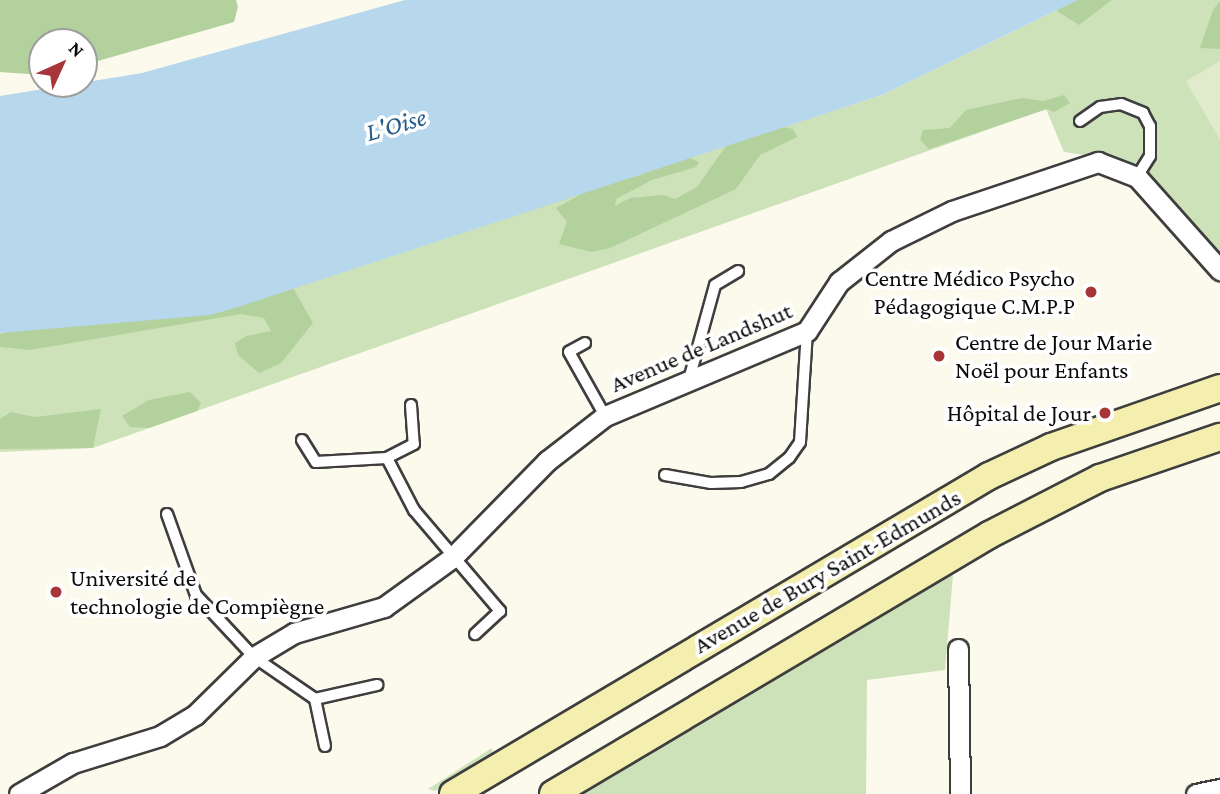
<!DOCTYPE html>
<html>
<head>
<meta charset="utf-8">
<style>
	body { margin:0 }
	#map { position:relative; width:1220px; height:794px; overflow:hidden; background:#fcfaec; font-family:"Crimson Pro",serif }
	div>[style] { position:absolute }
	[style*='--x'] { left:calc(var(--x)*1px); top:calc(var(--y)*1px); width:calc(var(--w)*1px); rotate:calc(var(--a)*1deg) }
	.green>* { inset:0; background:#cee2ba }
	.forest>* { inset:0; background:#b2d19c }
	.pitch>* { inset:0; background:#dfebcb }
	.water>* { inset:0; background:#b7d7ed }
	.roads { filter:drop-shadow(2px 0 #3e3e3e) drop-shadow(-2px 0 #3e3e3e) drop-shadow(0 2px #3e3e3e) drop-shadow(0 -2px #3e3e3e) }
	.service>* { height:10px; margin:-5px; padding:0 5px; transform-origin:5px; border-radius:5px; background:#fff }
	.minor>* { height:19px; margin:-9.5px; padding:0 9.5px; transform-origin:9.5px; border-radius:9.5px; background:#fff }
	.secondary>* { height:26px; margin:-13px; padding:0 13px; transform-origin:13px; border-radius:13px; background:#f4efaf }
	.dots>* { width:19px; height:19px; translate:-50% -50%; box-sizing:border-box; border:4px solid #fff; border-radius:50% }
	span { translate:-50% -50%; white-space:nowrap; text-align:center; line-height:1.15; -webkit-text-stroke:7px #fff; paint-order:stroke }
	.poi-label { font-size:24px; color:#0b0b0b }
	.right { translate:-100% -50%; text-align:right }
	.left { translate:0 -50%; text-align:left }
	.street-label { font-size:24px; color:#0b0b0b }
	.water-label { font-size:26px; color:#265c8c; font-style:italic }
	.north { position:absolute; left:28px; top:28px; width:70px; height:70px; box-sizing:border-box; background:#fff; border:2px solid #9d9d9d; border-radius:50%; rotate:45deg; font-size:19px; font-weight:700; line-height:28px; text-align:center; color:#0b0b0b }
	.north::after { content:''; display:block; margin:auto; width:24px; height:32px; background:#a83638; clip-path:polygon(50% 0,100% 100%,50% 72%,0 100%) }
</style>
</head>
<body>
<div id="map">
	<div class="green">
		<div style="clip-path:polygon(1078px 0,1220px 0,1220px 256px,1161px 187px,1128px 161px,1064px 152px,1046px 109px,93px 448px,0 452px,0 333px,124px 323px,387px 256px,882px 95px)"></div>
		<div style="clip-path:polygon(953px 575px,945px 670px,867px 680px,866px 794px,580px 794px,927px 586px)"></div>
		<div style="clip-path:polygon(492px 748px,493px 755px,435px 791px,428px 789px)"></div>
	</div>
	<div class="forest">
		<div style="clip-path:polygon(0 0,236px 0,238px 7px,234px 22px,84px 65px,84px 42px,42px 42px,42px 75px,0 72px)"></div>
		<div style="clip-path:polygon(1058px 0,1112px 0,1079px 25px,1057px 11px)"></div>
		<div style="clip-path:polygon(1220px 1px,1220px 49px,1200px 48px,1213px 10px)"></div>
		<div style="clip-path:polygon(1064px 95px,1070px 103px,1054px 112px,1047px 109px,929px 149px,920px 140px,923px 130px,950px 128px,966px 110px,1022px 98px,1043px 101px)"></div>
		<div style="clip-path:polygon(769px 124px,793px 129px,797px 137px,760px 155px,736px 189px,610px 248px,591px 252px,559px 244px,567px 222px,556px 208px,594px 187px,641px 175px,677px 152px,699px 162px,696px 167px,652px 180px,616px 199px,615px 206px,630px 198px,663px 195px,675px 199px,697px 187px,736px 132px)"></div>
		<div style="clip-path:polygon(289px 281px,313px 323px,281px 363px,259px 373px,238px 355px,235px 343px,246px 336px,271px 331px,264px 318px,241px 314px,30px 350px,0 347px,0 334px,12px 330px)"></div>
		<div style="clip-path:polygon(190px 392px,201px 403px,197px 411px,149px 428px,130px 427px,122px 416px,149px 400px)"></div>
		<div style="clip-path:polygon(101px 409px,93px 448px,0 449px,0 419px,11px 412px,35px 417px)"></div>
	</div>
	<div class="pitch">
		<div style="clip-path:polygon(1220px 61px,1220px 140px,1186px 81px)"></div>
	</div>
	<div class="water">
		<div style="clip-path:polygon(405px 0,1078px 0,882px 95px,235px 308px,210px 315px,0 333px,0 96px,142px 73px)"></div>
	</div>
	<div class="roads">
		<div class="service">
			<div style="--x:1080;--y:121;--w:24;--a:-35"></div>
			<div style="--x:1100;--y:107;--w:21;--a:-8"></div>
			<div style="--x:1121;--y:104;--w:24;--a:22"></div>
			<div style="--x:1143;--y:113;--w:15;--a:62"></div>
			<div style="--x:1150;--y:126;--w:30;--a:90"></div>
			<div style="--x:1150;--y:156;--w:25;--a:122"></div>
			<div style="--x:585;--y:343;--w:18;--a:151"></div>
			<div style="--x:569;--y:352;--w:73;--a:60.6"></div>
			<div style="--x:690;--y:376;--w:94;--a:-74.6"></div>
			<div style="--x:715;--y:285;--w:27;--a:-31"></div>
			<div style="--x:411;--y:405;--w:39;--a:86"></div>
			<div style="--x:414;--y:444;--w:30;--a:153"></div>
			<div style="--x:387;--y:458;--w:59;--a:62.6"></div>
			<div style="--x:414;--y:510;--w:133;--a:49.6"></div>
			<div style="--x:500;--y:611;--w:34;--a:137"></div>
			<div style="--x:302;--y:440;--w:26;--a:58"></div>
			<div style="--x:316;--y:462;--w:71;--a:-3.2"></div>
			<div style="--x:665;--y:475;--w:47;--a:9.9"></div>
			<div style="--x:711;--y:483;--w:30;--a:-2"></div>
			<div style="--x:741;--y:482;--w:29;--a:-16"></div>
			<div style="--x:769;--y:474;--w:26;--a:-39"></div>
			<div style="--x:789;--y:458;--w:19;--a:-55"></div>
			<div style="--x:800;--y:442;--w:110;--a:-86.4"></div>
			<div style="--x:167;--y:514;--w:86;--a:70.3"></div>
			<div style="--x:196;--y:595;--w:85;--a:46.9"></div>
			<div style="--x:254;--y:657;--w:74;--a:34.5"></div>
			<div style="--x:315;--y:699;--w:64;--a:-12.7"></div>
			<div style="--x:315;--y:699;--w:48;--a:78"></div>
		</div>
		<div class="minor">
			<div style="--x:958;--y:649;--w:145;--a:89.2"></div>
			<div style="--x:19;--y:794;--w:62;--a:-29.9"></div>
			<div style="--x:73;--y:763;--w:91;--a:-17.2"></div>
			<div style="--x:160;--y:736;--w:41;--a:-31"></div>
			<div style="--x:195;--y:715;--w:83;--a:-44.5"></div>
			<div style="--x:254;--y:657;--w:47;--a:-31"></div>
			<div style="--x:294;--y:633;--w:94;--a:-16.1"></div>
			<div style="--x:384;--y:607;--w:84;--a:-35.8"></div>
			<div style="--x:452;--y:558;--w:136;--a:-45.6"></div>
			<div style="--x:547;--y:461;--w:73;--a:-37.8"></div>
			<div style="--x:605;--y:416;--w:219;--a:-22.8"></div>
			<div style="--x:807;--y:331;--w:59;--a:-56.9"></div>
			<div style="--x:839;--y:282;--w:66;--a:-38.3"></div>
			<div style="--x:891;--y:241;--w:68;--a:-26.2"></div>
			<div style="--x:952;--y:211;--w:154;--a:-18.6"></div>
			<div style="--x:1098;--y:162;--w:42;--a:21"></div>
			<div style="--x:1137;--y:177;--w:125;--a:48.3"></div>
			<div style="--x:1196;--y:794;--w:25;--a:-12"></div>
		</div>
		<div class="secondary">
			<div style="--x:453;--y:794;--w:623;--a:-30.68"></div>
			<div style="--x:989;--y:476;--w:68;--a:-25.1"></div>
			<div style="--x:1051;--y:447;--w:179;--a:-19.2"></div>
			<div style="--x:553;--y:794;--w:507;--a:-30.71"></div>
			<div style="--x:989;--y:535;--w:125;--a:-27.2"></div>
			<div style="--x:1100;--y:478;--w:127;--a:-18.9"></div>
		</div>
	</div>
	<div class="dots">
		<div style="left:1091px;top:292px;background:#a83638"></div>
		<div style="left:939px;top:356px;background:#a83638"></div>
		<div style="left:1105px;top:413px;background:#a83638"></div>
		<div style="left:56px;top:592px;background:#a83638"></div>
	</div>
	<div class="poi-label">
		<span class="right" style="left:1075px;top:292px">Centre Médico Psycho<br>Pédagogique C.M.P.P</span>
		<span class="left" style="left:955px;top:356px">Centre de Jour Marie<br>Noël pour Enfants</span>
		<span class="right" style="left:1091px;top:413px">Hôpital de Jour</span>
		<span class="left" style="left:70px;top:592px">Université de<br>technologie de Compiègne</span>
	</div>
	<div class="street-label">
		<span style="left:701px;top:347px;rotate:-23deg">Avenue de Landshut</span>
		<span style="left:827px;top:571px;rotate:-30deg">Avenue de Bury Saint-Edmunds</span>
	</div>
	<div class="water-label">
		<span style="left:396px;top:125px;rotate:-16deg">L'Oise</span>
	</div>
	<div class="north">N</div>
</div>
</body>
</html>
